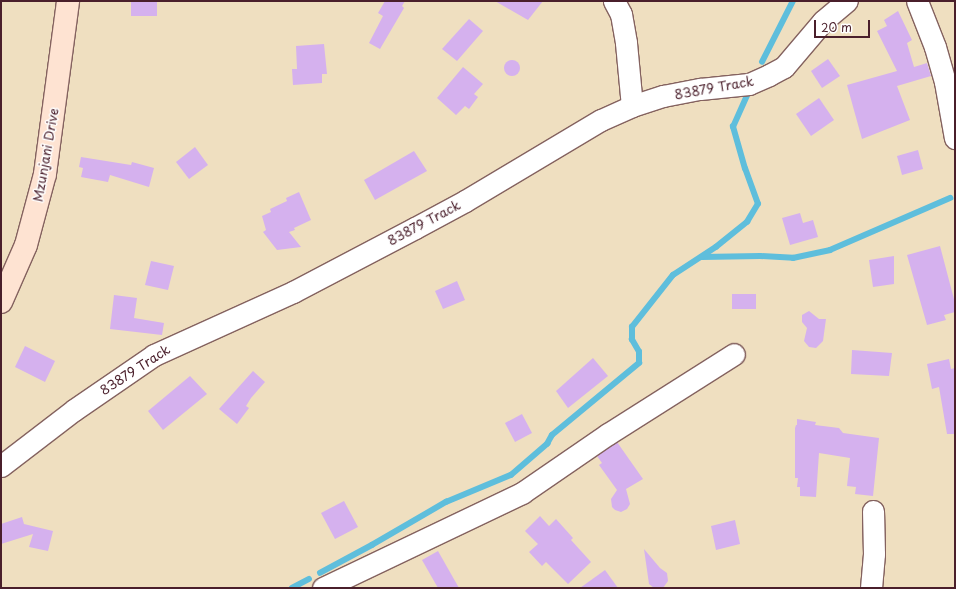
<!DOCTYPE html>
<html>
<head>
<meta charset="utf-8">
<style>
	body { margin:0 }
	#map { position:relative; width:956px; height:589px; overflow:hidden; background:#efdfc0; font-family:"Playpen Sans",sans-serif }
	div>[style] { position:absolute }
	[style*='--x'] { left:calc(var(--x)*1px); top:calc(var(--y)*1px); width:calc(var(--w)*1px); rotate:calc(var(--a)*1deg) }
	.stream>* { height:5.5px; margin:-2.75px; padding:0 2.75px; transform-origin:2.75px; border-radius:2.75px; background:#5ebedc }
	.building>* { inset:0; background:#d5b1ee }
	.round { border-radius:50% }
	.roads { filter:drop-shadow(1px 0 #84625f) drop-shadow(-1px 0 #84625f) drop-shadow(0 1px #84625f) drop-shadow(0 -1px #84625f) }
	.minor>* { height:21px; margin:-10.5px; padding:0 10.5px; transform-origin:10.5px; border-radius:10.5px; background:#fff }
	.secondary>* { height:22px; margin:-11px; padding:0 11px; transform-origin:11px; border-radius:11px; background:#fee3d2 }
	span { translate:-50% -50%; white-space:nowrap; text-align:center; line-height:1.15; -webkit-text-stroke:3px #fff; paint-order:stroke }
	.street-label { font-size:13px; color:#4a1f2b }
	.frame { position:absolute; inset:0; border:2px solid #4a1f2b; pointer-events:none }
	.scale { position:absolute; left:814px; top:20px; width:56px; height:18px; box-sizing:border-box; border:2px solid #4a1f2b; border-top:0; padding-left:5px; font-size:12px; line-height:14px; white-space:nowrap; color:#4a1f2b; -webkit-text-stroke:3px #fff; paint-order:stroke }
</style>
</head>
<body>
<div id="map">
	<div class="stream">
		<div style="--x:762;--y:62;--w:68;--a:-63.1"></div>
		<div style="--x:702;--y:257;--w:58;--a:-1"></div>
		<div style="--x:760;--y:256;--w:33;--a:3"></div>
		<div style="--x:793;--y:258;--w:38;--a:-12"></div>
		<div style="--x:830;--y:250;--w:131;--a:-23.4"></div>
		<div style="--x:320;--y:573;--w:59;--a:-28.3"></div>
		<div style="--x:372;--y:545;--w:86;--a:-30.2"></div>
		<div style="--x:446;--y:502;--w:70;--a:-22.6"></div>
		<div style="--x:511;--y:475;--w:48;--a:-40.7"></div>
		<div style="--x:547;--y:444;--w:10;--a:-61"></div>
		<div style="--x:552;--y:435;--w:113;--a:-39.6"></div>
		<div style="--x:639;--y:363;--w:11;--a:-90"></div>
		<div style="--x:639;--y:352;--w:14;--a:-120"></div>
		<div style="--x:632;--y:340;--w:13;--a:-90"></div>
		<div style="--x:632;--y:327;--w:66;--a:-51.7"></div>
		<div style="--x:673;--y:275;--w:51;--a:-33.1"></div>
		<div style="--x:716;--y:247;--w:40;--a:-39"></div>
		<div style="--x:747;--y:222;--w:21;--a:-59"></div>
		<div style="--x:758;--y:204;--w:37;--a:-110"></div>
		<div style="--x:745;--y:169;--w:44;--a:-105.9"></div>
		<div style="--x:733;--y:127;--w:35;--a:-66"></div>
		<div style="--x:292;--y:588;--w:19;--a:-28"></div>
	</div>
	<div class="building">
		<div style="clip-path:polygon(131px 1px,157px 1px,157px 16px,131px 16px)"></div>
		<div style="clip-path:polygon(385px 1px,405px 1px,402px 6px,404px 8px,380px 49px,369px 43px,383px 16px,378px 13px)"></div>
		<div style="clip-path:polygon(495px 1px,543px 1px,528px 20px)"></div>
		<div style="clip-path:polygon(898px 11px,912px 40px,907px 43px,914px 67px,927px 63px,931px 76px,897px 86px,910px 120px,862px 139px,847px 85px,897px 71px,877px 31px,887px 26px,884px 20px)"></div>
		<div style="clip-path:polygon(469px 19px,483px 31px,457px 61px,442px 49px)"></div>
		<div style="clip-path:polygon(324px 44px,327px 74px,322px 74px,322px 83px,293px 85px,292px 69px,297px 69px,296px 46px)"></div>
		<div style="clip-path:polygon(828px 59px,840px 76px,822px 88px,811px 71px)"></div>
		<div class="round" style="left:504px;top:60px;width:16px;height:16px"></div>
		<div style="clip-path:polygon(463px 67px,483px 84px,474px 94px,478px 97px,469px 109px,465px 106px,456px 115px,437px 98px)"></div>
		<div style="clip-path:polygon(819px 98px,834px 120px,811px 136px,796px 114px)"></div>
		<div style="clip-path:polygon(195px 147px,208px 165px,189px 179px,176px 162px)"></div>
		<div style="clip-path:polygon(918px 150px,923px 169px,902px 175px,897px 156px)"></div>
		<div style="clip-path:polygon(414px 151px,427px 171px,375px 200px,364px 180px)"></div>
		<div style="clip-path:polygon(81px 157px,131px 165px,132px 162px,154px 168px,149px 187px,110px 175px,108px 182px,81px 177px,83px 168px,79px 167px)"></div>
		<div style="clip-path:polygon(299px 192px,311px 220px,294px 228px,295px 230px,289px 232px,301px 247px,277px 250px,263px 232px,266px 230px,262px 216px,271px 212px,270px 209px,287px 201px,286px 198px)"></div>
		<div style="clip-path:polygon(800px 213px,803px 223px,813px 220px,818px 237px,790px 245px,782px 218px)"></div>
		<div style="clip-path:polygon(940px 246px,955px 303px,955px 312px,944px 315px,946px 320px,927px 325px,907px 255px)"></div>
		<div style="clip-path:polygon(894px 256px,894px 284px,873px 287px,869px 260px)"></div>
		<div style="clip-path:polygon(151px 261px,174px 266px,168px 290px,145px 285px)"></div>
		<div style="clip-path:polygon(457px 281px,465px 300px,443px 309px,435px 291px)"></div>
		<div style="clip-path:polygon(732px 294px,756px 294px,756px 309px,732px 309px)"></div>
		<div style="clip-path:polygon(114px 295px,137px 298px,134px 318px,164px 323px,162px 335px,110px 329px)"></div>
		<div style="clip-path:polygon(809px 311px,819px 319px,826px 319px,823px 341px,816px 348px,809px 347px,804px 341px,807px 328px,802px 322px,802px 315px)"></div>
		<div style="clip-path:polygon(25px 346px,55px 361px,45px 382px,15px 367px)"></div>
		<div style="clip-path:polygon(852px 350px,892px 353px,889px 376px,851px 374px)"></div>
		<div style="clip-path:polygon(593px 358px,608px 376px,568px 408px,556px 391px)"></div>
		<div style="clip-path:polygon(949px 359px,951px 369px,955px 368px,955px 434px,947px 434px,939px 387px,932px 389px,927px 364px)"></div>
		<div style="clip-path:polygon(253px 371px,265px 382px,251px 398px,246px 406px,249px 408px,237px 424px,219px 409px)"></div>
		<div style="clip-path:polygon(190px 376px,207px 394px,163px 430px,148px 411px)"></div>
		<div style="clip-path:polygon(522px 414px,532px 433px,515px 442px,505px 423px)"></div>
		<div style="clip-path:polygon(797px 419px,816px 422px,815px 425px,839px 428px,843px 433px,879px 438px,873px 496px,855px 494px,856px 487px,847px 486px,850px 458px,819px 453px,816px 497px,800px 496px,800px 487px,797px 487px,798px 478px,795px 478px,795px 428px,796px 425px,797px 425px)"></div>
		<div style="clip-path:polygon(617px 442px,643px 479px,626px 489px,630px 504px,627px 509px,621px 512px,615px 510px,612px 507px,611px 499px,617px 490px,599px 465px,602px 463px,597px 456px)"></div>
		<div style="clip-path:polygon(344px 501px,358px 527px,335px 539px,321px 513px)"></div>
		<div style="clip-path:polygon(540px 516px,549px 526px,556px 519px,573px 538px,571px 540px,591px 562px,568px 584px,546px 562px,542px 566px,529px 552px,538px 544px,525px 531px)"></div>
		<div style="clip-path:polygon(22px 517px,24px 524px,53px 531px,48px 551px,29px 547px,33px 534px,1px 544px,1px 524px)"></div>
		<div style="clip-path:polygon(735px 520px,740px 544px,716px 550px,711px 526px)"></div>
		<div style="clip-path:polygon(644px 549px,660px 568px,667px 573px,668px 581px,663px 588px,654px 588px,649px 584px)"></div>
		<div style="clip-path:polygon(438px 551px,459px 588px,438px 588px,422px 560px)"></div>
		<div style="clip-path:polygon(605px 570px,618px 588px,580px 588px)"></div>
	</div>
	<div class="roads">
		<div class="minor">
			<div style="--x:614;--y:1;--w:15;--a:62"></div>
			<div style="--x:621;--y:14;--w:29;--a:80"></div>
			<div style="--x:626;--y:43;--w:63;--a:84.6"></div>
			<div style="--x:917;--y:1;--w:49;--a:68.6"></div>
			<div style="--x:935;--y:47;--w:36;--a:74"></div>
			<div style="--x:945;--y:82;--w:57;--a:79.9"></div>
			<div style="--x:1;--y:466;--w:92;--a:-37.5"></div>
			<div style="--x:74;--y:410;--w:97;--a:-34.5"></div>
			<div style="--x:154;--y:355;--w:153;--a:-24.4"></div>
			<div style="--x:293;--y:292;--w:138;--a:-27.7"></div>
			<div style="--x:415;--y:228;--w:57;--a:-28.4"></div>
			<div style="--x:465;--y:201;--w:158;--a:-30.8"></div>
			<div style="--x:601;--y:120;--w:34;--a:-24"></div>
			<div style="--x:632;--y:106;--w:33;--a:-18"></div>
			<div style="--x:663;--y:96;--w:38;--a:-11"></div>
			<div style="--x:700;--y:89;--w:49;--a:-5.8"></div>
			<div style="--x:749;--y:84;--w:22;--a:-24"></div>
			<div style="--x:769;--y:75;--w:17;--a:-28"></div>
			<div style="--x:784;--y:67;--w:60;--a:-49.7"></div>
			<div style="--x:823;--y:21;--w:31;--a:-40"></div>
			<div style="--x:323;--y:588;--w:221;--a:-25.5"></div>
			<div style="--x:522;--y:493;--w:104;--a:-34.5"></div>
			<div style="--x:608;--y:434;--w:149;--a:-32.4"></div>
			<div style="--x:871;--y:588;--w:34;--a:-85"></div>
			<div style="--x:874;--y:554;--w:43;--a:-91.3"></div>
		</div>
		<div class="secondary">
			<div style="--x:1;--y:302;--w:62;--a:-66.3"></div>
			<div style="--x:26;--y:245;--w:73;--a:-75"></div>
			<div style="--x:45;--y:174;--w:175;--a:-82.4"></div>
		</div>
	</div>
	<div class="street-label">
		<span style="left:714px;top:88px;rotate:-10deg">83879 Track</span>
		<span style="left:46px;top:155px;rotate:-80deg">Mzunjani Drive</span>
		<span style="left:424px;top:223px;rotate:-28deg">83879 Track</span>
		<span style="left:135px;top:370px;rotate:-33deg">83879 Track</span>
	</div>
	<div class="frame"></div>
	<div class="scale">20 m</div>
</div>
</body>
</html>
